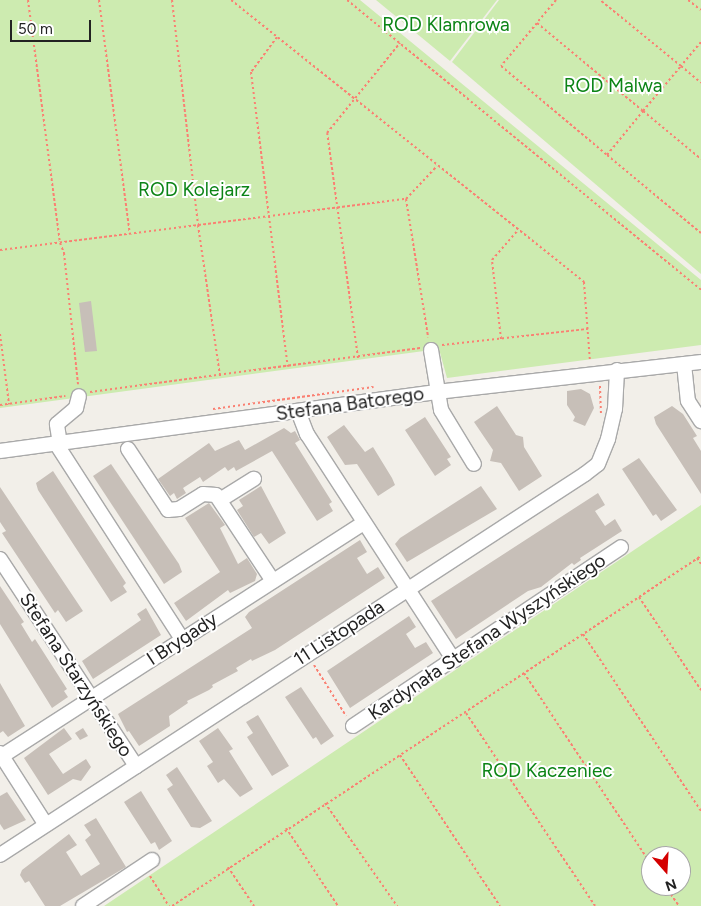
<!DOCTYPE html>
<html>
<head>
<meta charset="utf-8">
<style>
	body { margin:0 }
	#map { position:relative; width:701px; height:906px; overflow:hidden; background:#f2efe9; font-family:Figtree,sans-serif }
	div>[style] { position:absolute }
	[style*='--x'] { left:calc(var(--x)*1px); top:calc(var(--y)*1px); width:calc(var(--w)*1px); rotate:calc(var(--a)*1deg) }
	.grass>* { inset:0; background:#cdebb0 }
	.building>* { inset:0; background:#c7bfb8 }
	.path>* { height:2px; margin-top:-1px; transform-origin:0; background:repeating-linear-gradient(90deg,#fa8072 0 2.5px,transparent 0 5px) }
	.roads { filter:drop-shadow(1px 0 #a9a9a9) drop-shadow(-1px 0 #a9a9a9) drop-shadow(0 1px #a9a9a9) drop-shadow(0 -1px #a9a9a9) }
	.minor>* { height:14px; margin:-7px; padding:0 7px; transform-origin:7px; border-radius:7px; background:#fff }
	span { translate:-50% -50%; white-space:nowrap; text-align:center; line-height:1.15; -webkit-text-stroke:4px #fff; paint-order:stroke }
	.park-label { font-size:19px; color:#0c8416 }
	.street-label { font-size:19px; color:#222 }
	.north { position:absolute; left:641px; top:846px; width:50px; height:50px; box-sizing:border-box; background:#fff; border:1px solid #a7a7a7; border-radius:50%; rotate:161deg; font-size:14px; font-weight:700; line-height:20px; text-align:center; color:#222 }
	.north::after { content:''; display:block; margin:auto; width:18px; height:22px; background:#d40000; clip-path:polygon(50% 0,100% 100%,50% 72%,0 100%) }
	.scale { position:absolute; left:10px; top:20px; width:81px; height:22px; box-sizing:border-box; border:2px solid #222; border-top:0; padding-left:6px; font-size:15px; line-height:18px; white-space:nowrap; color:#222; -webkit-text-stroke:4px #fff; paint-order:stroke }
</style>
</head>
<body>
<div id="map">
	<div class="grass">
		<div style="clip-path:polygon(0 0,360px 0,701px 280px,701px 345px,447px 378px,439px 349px,0 408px)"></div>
		<div style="clip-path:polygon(376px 0,497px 0,450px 61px)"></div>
		<div style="clip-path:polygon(499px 0,701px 0,701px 274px,452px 62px)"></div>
		<div style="clip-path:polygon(evenodd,701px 505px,701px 906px,104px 906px,701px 505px,651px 856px,681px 856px,681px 886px,651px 886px,651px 856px)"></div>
	</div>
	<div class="building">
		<div style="clip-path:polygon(91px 301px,97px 351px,85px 352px,79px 303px)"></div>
		<div style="clip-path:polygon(581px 389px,590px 394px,594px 408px,585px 426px,573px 421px,575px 417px,567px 405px,567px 391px)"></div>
		<div style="clip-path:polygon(497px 406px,516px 435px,523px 437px,524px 447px,542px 476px,519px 491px,501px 463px,490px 461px,493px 450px,474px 422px)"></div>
		<div style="clip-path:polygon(672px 406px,683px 414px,697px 436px,693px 438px,701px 451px,701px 494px,656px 424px,654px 417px)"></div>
		<div style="clip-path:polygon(425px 417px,451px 457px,447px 459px,451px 465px,435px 476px,405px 430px)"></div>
		<div style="clip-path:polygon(344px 425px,365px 452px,373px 447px,392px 478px,395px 485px,378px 496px,357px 464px,345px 465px,327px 437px)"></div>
		<div style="clip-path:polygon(284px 428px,291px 433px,295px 431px,300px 440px,295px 443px,332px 502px,329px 504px,333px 511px,317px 521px,272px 451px,236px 471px,234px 467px,228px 471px,225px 467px,203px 482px,200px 477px,183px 488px,186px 493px,177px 499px,174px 493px,170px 496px,158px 479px,209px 443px,215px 451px,239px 440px,245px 450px)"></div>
		<div style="clip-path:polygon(639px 458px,677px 510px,661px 521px,656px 514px,653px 516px,622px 469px)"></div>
		<div style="clip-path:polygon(111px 464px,179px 564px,182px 572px,164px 584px,93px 476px)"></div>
		<div style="clip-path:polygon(53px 471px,126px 583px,123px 586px,127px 592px,111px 602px,38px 490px,36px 483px)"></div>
		<div style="clip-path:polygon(261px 486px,286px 533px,269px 544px,261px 533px,254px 537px,237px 510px,243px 506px,239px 500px)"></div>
		<div style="clip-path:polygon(481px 486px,497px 509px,407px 562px,395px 544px,400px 538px)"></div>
		<div style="clip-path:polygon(0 487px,83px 611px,66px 622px,58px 610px,55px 613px,2px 533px,6px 531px,0 522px)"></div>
		<div style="clip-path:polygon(598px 493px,605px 505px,595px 511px,605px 526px,615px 519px,622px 531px,580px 558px,581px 560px,574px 565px,572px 563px,541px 587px,528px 591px,456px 639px,431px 601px)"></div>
		<div style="clip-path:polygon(209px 503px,225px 525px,220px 528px,238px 564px,247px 558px,257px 574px,255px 581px,230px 593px,228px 590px,186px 621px,174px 603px,220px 572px,185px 518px)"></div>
		<div style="clip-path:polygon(360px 540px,367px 552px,357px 558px,367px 574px,378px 567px,385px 578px,275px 650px,252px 661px,251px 659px,236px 668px,238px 671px,212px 685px,213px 687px,209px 690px,187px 701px,188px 703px,169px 716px,170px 726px,139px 746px,129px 731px,127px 732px,118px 714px,252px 628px,245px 617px,249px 612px)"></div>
		<div style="clip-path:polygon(0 586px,24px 622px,21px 624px,32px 642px,35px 639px,67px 689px,64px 691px,68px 697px,52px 708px,0 624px)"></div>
		<div style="clip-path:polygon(146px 608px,161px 635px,93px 679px,82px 661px,141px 620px,137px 614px)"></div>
		<div style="clip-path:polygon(409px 616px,416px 627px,406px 634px,415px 648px,426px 642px,433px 653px,350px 708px,327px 671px)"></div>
		<div style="clip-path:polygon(0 683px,25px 726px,8px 737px,3px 731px,0 733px)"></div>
		<div style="clip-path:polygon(301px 687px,334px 736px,321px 745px,316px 737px,313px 739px,285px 697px)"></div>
		<div style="clip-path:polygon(258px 715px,289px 766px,272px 776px,247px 737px,253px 733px,246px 722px)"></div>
		<div style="clip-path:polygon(64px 728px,72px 739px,49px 754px,63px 774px,86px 759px,91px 767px,81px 781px,73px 779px,48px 795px,24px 758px)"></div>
		<div style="clip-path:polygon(83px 728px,88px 736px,80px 740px,75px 733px)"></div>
		<div style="clip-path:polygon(218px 728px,233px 749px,229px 751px,253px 789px,240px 797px,224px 779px,218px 783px,207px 766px,213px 762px,199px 741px)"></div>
		<div style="clip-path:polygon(177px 767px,212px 821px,200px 828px,191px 827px,167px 789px,173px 785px,166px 775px)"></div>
		<div style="clip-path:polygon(141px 791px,172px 841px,159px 850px,155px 842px,151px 844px,124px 802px)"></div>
		<div style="clip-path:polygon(7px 792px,26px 820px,4px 830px,0 824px,0 796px)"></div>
		<div style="clip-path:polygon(96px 818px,126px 867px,60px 906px,45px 906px,29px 881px,25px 883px,20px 875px,22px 870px,69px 834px,77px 845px,66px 852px,81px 876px,100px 864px,85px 840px,91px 835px,84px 825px)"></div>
	</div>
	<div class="path">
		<div style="--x:28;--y:0;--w:245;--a:82.5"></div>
		<div style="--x:60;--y:243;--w:11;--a:68"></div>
		<div style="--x:64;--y:253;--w:132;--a:83.9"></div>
		<div style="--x:99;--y:0;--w:236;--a:82.5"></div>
		<div style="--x:172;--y:0;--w:226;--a:83.4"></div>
		<div style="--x:198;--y:225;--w:153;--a:81.7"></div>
		<div style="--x:231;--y:0;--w:452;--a:38.6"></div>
		<div style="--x:584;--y:282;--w:80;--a:85.7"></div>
		<div style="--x:347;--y:0;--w:458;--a:39.3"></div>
		<div style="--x:556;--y:0;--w:30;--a:130"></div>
		<div style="--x:537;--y:23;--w:138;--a:39.7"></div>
		<div style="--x:643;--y:111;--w:59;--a:-49.8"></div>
		<div style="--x:681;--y:66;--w:104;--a:-140.8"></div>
		<div style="--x:688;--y:0;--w:16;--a:38"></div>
		<div style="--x:537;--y:23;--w:56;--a:129.9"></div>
		<div style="--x:501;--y:66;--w:138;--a:40"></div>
		<div style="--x:607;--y:155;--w:57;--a:-50.7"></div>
		<div style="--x:643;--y:111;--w:75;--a:39.6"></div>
		<div style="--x:277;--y:37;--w:44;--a:126.6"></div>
		<div style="--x:251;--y:72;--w:297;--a:82.9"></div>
		<div style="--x:701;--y:42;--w:31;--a:130"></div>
		<div style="--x:681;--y:66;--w:26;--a:40"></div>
		<div style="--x:607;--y:155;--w:122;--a:39.7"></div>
		<div style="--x:406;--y:199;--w:140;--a:80.9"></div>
		<div style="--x:0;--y:250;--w:409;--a:-7.2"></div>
		<div style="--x:406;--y:199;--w:45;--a:-46.8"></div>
		<div style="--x:0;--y:334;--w:71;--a:82.7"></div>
		<div style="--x:501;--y:339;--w:80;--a:-96.5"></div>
		<div style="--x:492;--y:260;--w:40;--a:-49"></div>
		<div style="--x:442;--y:345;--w:147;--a:-6.3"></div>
		<div style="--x:358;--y:358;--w:227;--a:-97.8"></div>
		<div style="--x:327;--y:133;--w:116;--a:-51"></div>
		<div style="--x:600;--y:386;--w:27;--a:88"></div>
		<div style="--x:90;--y:392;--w:333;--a:-7.6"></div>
		<div style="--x:0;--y:405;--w:66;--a:-7.9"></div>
		<div style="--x:213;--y:409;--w:162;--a:-7.8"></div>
		<div style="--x:697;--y:558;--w:7;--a:56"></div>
		<div style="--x:639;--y:597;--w:112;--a:56.3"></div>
		<div style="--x:583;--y:634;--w:213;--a:56.3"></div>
		<div style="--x:314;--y:665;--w:60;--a:57.9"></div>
		<div style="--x:524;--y:673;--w:229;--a:56.4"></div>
		<div style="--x:466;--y:713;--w:232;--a:56.2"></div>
		<div style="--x:400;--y:755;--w:181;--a:56.5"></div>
		<div style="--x:325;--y:803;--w:126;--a:55"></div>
		<div style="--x:286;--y:828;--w:94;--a:56.3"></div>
		<div style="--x:228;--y:867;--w:47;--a:56.3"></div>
		<div style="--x:150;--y:876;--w:36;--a:58"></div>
		<div style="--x:665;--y:886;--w:24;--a:55"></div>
		<div style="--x:172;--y:906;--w:634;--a:-33.49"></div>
	</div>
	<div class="roads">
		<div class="minor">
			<div style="--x:431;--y:350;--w:61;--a:80.5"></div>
			<div style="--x:441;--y:410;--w:63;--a:58.6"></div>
			<div style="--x:684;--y:364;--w:37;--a:84"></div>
			<div style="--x:688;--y:401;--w:24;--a:57"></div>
			<div style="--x:298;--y:411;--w:25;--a:69"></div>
			<div style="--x:307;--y:434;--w:270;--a:57"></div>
			<div style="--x:60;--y:444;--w:20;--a:-99"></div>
			<div style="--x:57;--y:424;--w:25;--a:-40"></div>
			<div style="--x:76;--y:408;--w:12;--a:-76"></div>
			<div style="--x:57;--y:445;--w:231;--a:57.2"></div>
			<div style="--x:128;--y:449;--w:73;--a:56.7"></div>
			<div style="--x:168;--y:510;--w:11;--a:-5"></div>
			<div style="--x:179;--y:509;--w:28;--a:-32"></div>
			<div style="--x:203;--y:494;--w:13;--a:4"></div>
			<div style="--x:216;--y:495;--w:103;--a:56.5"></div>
			<div style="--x:0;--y:451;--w:441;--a:-7.7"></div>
			<div style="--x:437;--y:392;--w:266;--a:-6.5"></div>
			<div style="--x:220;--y:500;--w:40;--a:-32"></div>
			<div style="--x:0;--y:559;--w:248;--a:56.7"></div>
			<div style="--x:353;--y:726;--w:322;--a:-33.7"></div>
			<div style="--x:0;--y:753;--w:85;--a:57.4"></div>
			<div style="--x:2;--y:756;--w:430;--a:-32.8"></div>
			<div style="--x:0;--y:855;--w:698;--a:-33.08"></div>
			<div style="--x:585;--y:474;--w:16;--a:-38"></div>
			<div style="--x:598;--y:464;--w:27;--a:-68"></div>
			<div style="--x:608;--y:439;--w:31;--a:-77"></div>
			<div style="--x:615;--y:409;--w:39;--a:-87"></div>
			<div style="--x:83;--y:906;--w:83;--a:-33.7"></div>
		</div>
	</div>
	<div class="park-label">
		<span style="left:446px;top:25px">ROD Klamrowa</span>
		<span style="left:613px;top:86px">ROD Malwa</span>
		<span style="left:194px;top:190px">ROD Kolejarz</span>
		<span style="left:547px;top:771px">ROD Kaczeniec</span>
	</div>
	<div class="street-label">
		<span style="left:350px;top:404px;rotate:-8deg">Stefana Batorego</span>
		<span style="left:339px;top:633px;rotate:-33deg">11 Listopada</span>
		<span style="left:487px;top:637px;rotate:-34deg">Kardynała Stefana Wyszyńskiego</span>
		<span style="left:182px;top:639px;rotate:-33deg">I Brygady</span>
		<span style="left:76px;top:675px;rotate:57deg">Stefana Starzyńskiego</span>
	</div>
	<div class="north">N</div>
	<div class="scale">50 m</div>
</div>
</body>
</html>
